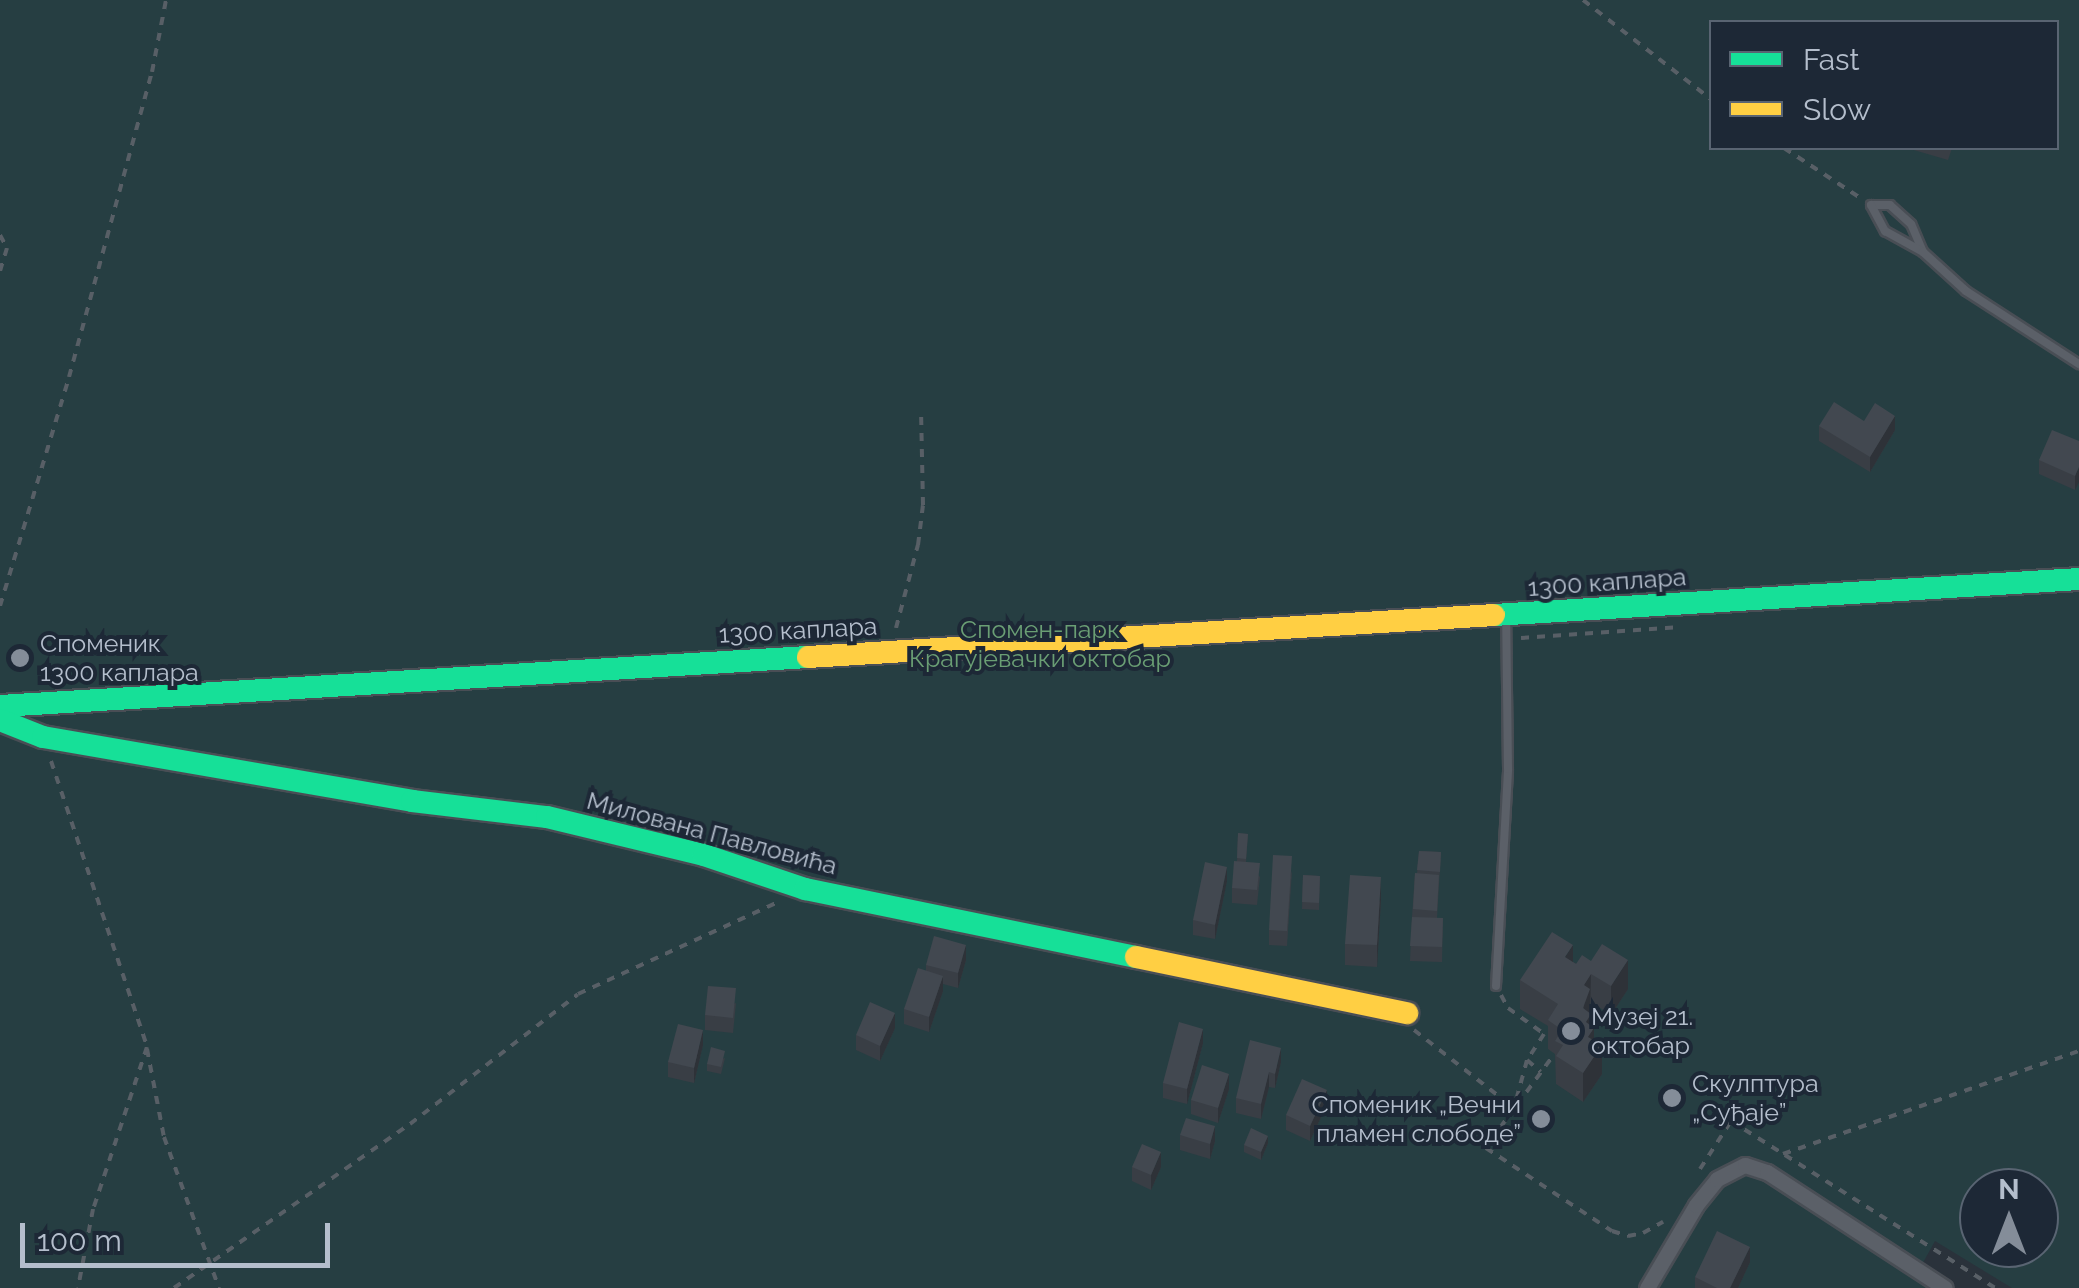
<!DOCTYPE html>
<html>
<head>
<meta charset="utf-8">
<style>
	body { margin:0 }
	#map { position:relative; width:2079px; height:1288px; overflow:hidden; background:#2a323b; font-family:Raleway,sans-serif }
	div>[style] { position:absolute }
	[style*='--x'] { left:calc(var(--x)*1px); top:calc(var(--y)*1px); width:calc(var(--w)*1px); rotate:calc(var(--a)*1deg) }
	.green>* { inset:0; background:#263e42 }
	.path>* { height:4px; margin-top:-2px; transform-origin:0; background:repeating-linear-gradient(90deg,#585f66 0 8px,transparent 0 16px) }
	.roads { filter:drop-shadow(2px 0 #494e55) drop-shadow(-2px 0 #494e55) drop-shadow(0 2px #494e55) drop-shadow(0 -2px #494e55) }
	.lane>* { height:8px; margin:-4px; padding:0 4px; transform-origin:4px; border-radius:4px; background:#5b6068 }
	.street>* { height:15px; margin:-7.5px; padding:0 7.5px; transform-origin:7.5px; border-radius:7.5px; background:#5b6068 }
	.fast>* { height:22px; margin:-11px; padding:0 11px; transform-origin:11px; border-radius:11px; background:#16e098 }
	.slow>* { height:22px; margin:-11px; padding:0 11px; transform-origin:11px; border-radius:11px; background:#ffcf43 }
	.wall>* { inset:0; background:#393e45 }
	.shaded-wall>* { inset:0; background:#2e3238 }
	.building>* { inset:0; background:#424850 }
	.dots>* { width:28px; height:28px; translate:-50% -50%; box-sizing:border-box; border:5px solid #1d2836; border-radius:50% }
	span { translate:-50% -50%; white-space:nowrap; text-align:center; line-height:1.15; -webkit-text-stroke:8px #1d2836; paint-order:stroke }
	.street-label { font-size:25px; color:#b4becc }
	.park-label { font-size:25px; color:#6a9e74 }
	.poi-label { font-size:25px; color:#b4becc }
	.left { translate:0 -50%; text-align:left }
	.right { translate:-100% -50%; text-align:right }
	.legend { position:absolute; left:1709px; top:20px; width:350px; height:130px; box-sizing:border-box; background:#1d2836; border:2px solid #596472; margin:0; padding:12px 18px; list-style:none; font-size:30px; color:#b4becc }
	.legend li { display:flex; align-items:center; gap:20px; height:50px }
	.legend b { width:50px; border:2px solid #596472 }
	.north { position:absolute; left:1959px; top:1168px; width:100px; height:100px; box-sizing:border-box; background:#1d2836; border:2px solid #596472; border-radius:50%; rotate:0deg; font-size:28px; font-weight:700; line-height:40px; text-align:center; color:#b4becc }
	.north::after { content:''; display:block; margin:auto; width:35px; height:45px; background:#848d99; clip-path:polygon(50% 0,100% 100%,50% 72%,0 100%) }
	.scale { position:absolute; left:20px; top:1223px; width:310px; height:45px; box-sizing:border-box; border:5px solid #b4becc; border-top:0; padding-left:12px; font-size:30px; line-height:35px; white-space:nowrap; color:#b4becc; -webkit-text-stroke:8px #1d2836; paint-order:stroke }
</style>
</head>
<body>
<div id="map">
	<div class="green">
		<div style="clip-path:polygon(evenodd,0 0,2079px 0,2079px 1288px,2012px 1288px,1935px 1241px,1919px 1270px,1948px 1288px,0 1288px,0 0,1712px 22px,2056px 22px,2056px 148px,1712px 148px,1712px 22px,0 0,1979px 1188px,2039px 1188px,2039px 1248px,1979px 1248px,1979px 1188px)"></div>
	</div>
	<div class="path">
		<div style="--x:1583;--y:0;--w:163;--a:37.8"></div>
		<div style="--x:1784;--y:148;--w:90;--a:33.2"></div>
		<div style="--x:0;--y:235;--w:15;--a:62"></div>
		<div style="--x:7;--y:248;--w:24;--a:107"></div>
		<div style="--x:0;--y:606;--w:239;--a:-73.2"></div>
		<div style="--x:69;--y:377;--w:316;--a:-74.8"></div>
		<div style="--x:152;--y:72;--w:73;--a:-79"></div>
		<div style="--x:896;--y:628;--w:86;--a:-75.2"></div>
		<div style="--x:918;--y:545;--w:40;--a:-82.9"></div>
		<div style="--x:923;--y:505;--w:94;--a:-91.2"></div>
		<div style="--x:1521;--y:638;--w:160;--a:-3.9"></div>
		<div style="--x:51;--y:761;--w:302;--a:71.4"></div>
		<div style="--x:147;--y:1047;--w:171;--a:108.4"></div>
		<div style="--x:93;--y:1209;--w:80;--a:100.8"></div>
		<div style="--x:1501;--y:995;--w:15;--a:62"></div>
		<div style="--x:1508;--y:1008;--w:44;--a:35.8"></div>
		<div style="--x:1544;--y:1034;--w:31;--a:123"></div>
		<div style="--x:1527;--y:1060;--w:50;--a:105.2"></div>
		<div style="--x:1414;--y:1030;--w:127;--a:38"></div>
		<div style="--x:1514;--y:1108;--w:49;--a:125"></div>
		<div style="--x:1486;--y:1148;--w:151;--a:33.4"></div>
		<div style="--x:1612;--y:1231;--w:17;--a:17"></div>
		<div style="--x:1628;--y:1236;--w:15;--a:-11"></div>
		<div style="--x:1643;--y:1233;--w:23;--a:-29"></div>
		<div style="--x:147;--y:1049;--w:90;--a:79.1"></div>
		<div style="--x:164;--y:1137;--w:161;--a:70"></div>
		<div style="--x:1527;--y:1060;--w:18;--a:41"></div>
		<div style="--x:1517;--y:1105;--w:64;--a:-53.8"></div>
		<div style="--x:1783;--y:1154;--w:313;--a:-19.2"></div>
		<div style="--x:1700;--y:1169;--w:57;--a:-57.1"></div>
		<div style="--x:1731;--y:1121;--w:312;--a:32.3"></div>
		<div style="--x:174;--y:1288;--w:287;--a:-34.8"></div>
		<div style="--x:410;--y:1124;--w:212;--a:-37.7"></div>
		<div style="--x:578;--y:994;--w:220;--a:-24.7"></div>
	</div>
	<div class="roads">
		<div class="lane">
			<div style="--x:1923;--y:252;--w:30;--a:-113"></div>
			<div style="--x:1911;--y:224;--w:28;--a:-138"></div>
			<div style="--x:1890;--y:205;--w:19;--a:180"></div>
			<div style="--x:1871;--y:205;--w:30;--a:62"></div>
			<div style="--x:1885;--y:231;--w:43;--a:28.9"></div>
			<div style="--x:1923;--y:252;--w:58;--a:42.2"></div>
			<div style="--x:1966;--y:291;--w:135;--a:32.9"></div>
			<div style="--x:1496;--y:986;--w:217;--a:-86.8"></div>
			<div style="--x:1508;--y:769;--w:153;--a:-90.7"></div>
		</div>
		<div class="street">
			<div style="--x:1647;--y:1288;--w:96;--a:-59.4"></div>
			<div style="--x:1696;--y:1205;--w:33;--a:-51"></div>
			<div style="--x:1717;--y:1179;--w:31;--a:-27"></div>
			<div style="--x:1745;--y:1165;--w:23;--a:18"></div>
			<div style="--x:1767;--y:1172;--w:212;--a:33.1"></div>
		</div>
		<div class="fast">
			<div style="--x:1494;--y:615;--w:586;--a:-3.52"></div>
			<div style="--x:0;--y:706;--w:809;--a:-3.47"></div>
			<div style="--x:0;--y:720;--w:46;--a:21.6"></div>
			<div style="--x:43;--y:737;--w:375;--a:9.8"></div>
			<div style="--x:412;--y:801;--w:136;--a:6.8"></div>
			<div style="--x:547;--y:817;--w:162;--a:13.6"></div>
			<div style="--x:704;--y:855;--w:107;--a:18.6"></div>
			<div style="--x:805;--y:889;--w:338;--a:11.6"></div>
		</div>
		<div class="slow">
			<div style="--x:808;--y:657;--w:687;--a:-3.5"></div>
			<div style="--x:1136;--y:957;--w:277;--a:11.7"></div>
		</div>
	</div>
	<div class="wall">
		<div style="clip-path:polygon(1907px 148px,1952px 148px,1948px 160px)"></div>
		<div style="clip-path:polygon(1864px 421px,1895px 430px,1870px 472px,1819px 441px,1819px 426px)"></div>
		<div style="clip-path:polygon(2079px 441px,2075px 490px,2039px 474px,2039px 460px)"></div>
		<div style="clip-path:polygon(1238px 833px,1248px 834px,1246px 862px,1260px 877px,1257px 905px,1232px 903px,1232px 888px,1237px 861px)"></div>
		<div style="clip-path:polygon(1419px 851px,1441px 852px,1437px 918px,1443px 918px,1442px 962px,1410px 961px,1412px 917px,1415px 873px,1417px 874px)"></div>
		<div style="clip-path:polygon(1292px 871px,1287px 946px,1269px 945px,1269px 930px)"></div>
		<div style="clip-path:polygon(1303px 875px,1320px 876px,1319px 910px,1302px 909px)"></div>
		<div style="clip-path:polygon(1227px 881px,1215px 939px,1193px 935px,1193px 920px)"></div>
		<div style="clip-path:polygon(1381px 899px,1377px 967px,1345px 965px,1345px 944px)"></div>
		<div style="clip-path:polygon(966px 960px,958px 988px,943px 984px,943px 991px,929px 1032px,904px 1024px,904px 1009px,926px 971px,926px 965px)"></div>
		<div style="clip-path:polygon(1573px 962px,1628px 989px,1611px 1015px,1591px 1002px,1590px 1005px,1591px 1026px,1602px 1074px,1583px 1102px,1556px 1084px,1555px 1054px,1548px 1049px,1548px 1026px,1520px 1009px,1520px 980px)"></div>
		<div style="clip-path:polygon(736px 1003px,733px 1033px,705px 1030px,705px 1015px)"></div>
		<div style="clip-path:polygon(895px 1028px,880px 1061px,856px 1050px,856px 1035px)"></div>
		<div style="clip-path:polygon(1203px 1043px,1187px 1104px,1163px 1098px,1163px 1083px)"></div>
		<div style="clip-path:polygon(703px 1045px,694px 1083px,668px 1077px,668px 1062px)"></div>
		<div style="clip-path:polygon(725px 1058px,721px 1074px,707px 1071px,707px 1064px)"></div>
		<div style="clip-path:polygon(1281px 1062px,1275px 1088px,1269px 1087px,1261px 1119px,1236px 1113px,1236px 1098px)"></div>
		<div style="clip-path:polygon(1229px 1089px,1218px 1123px,1191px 1114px,1191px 1100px)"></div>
		<div style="clip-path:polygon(1327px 1104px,1310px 1141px,1286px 1130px,1286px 1115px)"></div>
		<div style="clip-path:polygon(1180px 1135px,1215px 1141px,1210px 1159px,1180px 1150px)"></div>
		<div style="clip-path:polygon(1268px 1143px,1261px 1160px,1244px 1152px,1244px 1145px)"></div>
		<div style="clip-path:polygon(1132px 1167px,1161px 1167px,1151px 1190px,1132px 1181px)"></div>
		<div style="clip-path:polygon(1750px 1262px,1738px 1288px,1695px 1288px,1695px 1277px)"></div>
	</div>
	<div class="shaded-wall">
		<div style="clip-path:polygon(1895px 416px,1895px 430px,1870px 472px,1870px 457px)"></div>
		<div style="clip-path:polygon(2079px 467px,2079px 482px,2075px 490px,2075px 476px)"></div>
		<div style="clip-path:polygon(1227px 867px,1227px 881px,1215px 939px,1215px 925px)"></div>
		<div style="clip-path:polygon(1381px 877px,1381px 899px,1377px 967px,1377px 945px)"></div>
		<div style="clip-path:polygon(966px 945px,966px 960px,958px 988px,958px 973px)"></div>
		<div style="clip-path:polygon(1573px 945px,1573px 974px,1565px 957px)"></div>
		<div style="clip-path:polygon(1628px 960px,1628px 989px,1611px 1015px,1611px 986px)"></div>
		<div style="clip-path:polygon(1591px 974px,1590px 1016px,1591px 1014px,1591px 1032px,1594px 1028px,1594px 1057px,1583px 1037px,1584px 985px)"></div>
		<div style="clip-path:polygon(943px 976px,943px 991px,929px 1032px,929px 1017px)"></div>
		<div style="clip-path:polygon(895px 1013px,895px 1028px,880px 1061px,880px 1046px)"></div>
		<div style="clip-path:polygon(1203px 1029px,1203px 1043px,1187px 1104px,1187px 1089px)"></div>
		<div style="clip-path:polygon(703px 1030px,703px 1045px,694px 1083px,694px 1068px)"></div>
		<div style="clip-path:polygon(1602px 1045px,1602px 1074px,1583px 1102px,1583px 1073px)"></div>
		<div style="clip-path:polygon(1281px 1048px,1281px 1062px,1275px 1088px,1275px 1074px)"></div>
		<div style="clip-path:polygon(1269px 1072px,1269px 1087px,1261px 1119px,1261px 1104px)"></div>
		<div style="clip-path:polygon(1229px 1074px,1229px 1089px,1218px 1123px,1218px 1108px)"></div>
		<div style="clip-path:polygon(1327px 1090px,1327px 1104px,1310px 1141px,1310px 1126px)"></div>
		<div style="clip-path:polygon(1215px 1126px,1215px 1141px,1210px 1159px,1210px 1144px)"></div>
		<div style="clip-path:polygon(1268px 1136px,1268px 1143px,1261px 1160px,1261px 1152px)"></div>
		<div style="clip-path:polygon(1161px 1152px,1161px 1167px,1151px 1190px,1151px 1175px)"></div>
		<div style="clip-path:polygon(1750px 1247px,1750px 1262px,1738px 1288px,1730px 1288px)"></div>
	</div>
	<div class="building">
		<div style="clip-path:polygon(1834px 402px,1864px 421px,1875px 403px,1895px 416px,1870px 457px,1819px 426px)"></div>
		<div style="clip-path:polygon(2052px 430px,2079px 441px,2079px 467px,2075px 476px,2039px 460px)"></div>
		<div style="clip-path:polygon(1238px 833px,1248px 834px,1246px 859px,1237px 858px)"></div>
		<div style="clip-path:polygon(1419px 851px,1441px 852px,1440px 872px,1417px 870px)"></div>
		<div style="clip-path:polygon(1273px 855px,1292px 856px,1287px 931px,1269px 930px)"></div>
		<div style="clip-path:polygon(1234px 861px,1260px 863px,1257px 890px,1232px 888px)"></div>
		<div style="clip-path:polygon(1205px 862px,1227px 867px,1215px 925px,1193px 920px)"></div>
		<div style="clip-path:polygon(1415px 873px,1439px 875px,1437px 911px,1413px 909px)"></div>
		<div style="clip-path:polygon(1303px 875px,1320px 876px,1319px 903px,1302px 902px)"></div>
		<div style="clip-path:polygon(1350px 875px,1381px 877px,1377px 945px,1345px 944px)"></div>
		<div style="clip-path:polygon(1412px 917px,1443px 918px,1442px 947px,1410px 946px)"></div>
		<div style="clip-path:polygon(1552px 932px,1573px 945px,1565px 957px,1576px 964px,1582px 955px,1591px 961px,1602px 944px,1628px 960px,1611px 986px,1591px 974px,1584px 985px,1590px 989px,1583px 1008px,1591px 1014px,1586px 1022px,1594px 1028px,1588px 1037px,1602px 1045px,1583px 1073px,1556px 1056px,1563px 1045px,1555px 1041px,1562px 1030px,1548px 1020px,1558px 1004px,1520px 980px)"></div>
		<div style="clip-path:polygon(934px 936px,966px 945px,958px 973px,926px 965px)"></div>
		<div style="clip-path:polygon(918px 968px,943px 976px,929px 1017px,904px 1009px)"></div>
		<div style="clip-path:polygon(708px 986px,736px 988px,733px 1018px,705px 1015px)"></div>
		<div style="clip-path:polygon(870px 1002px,895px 1013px,880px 1046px,856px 1035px)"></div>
		<div style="clip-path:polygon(1179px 1022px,1203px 1029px,1187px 1089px,1163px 1083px)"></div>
		<div style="clip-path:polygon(678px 1024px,703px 1030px,694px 1068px,668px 1062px)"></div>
		<div style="clip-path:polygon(1250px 1040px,1281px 1048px,1275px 1074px,1269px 1072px,1261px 1104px,1236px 1098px)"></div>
		<div style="clip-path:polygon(711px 1047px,725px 1051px,721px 1067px,707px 1064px)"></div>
		<div style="clip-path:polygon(1202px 1065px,1229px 1074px,1218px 1108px,1191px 1100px)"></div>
		<div style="clip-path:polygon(1302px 1079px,1327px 1090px,1310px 1126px,1286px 1115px)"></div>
		<div style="clip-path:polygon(1186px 1118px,1215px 1126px,1210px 1144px,1180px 1135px)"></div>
		<div style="clip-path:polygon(1251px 1128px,1268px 1136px,1261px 1152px,1244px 1145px)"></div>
		<div style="clip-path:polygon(1142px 1144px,1161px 1152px,1151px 1175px,1132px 1167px)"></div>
		<div style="clip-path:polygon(1717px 1231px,1750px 1247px,1730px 1288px,1717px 1288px,1695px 1277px)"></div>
	</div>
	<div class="dots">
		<div style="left:20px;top:658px;background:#848d99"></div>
		<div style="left:1571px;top:1031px;background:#848d99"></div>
		<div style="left:1672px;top:1098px;background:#848d99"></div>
		<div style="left:1541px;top:1119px;background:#848d99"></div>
	</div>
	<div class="street-label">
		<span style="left:1607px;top:582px;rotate:-4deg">1300 каплара</span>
		<span style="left:798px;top:630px;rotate:-3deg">1300 каплара</span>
		<span style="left:712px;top:833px;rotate:15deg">Милована Павловића</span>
	</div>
	<div class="park-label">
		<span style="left:1040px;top:644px">Спомен-парк<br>Крагујевачки октобар</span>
	</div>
	<div class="poi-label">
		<span class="left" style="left:40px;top:658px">Споменик<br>1300 каплара</span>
		<span class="left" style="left:1591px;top:1031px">Музеј 21.<br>октобар</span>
		<span class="left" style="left:1692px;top:1098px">Скулптура<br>„Суђаје”</span>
		<span class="right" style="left:1521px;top:1119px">Споменик „Вечни<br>пламен слободе”</span>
	</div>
	<ul class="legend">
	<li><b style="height:12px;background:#16e098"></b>Fast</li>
	<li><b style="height:12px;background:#ffcf43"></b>Slow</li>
	</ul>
	<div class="north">N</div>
	<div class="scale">100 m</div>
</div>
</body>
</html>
